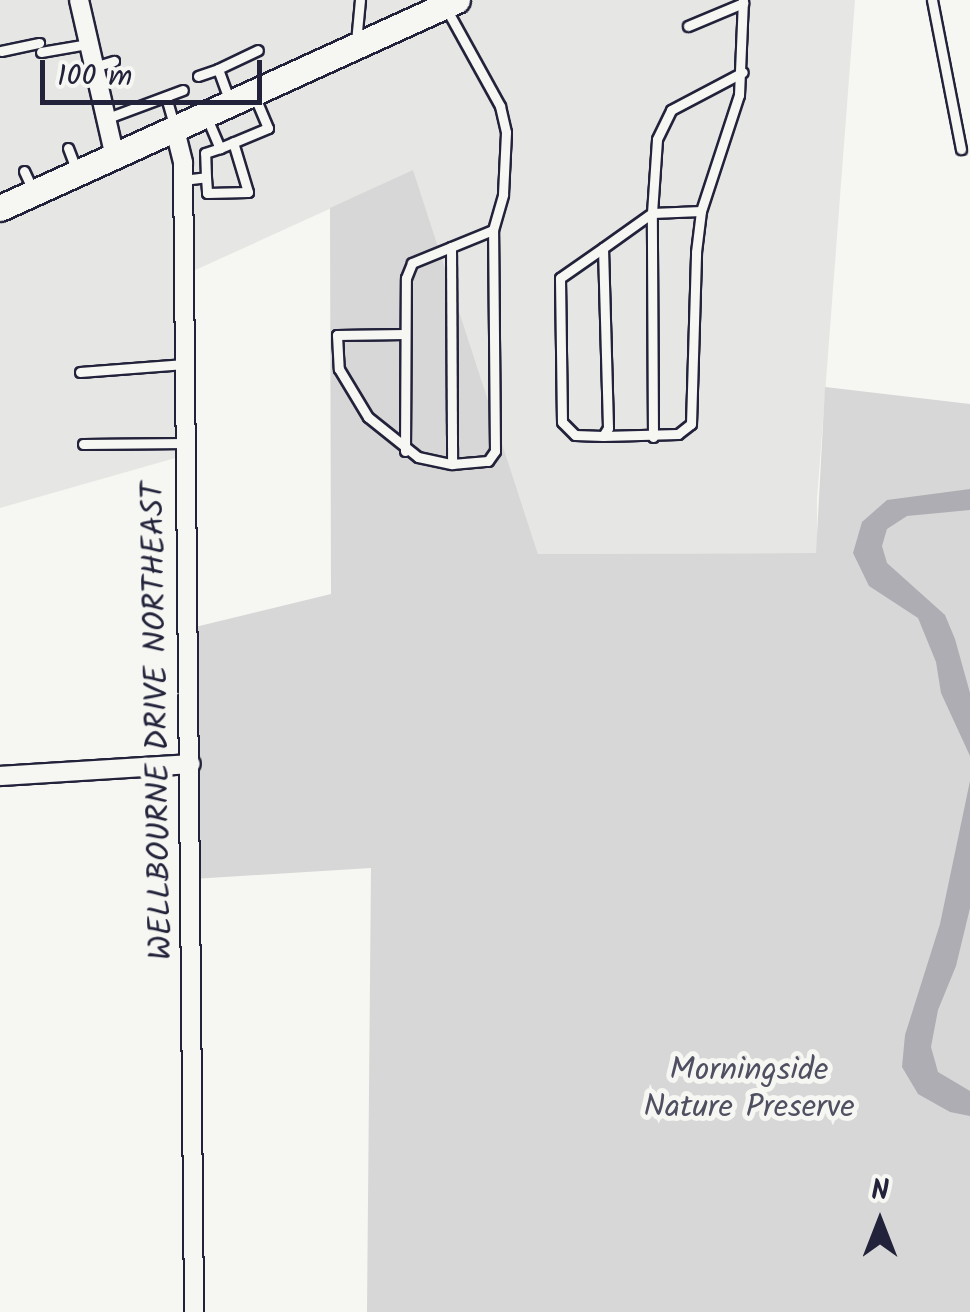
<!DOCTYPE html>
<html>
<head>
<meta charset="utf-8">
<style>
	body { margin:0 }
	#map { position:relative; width:970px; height:1312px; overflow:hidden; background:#f6f6f2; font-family:Kalam,sans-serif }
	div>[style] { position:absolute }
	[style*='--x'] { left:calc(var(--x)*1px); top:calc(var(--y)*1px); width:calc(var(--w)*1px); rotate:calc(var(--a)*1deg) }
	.built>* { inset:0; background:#e6e6e4 }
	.green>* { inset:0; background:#d7d7d7 }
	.water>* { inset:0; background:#adadb3 }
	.roads { filter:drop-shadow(2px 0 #22223b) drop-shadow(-2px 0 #22223b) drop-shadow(0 2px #22223b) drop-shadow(0 -2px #22223b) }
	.lane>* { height:9px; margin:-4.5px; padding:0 4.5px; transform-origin:4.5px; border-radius:4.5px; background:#f6f6f2 }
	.street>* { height:18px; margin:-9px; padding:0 9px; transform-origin:9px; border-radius:9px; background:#f6f6f2 }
	.secondary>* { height:25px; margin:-12.5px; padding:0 12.5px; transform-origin:12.5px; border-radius:12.5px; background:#f6f6f2 }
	span { translate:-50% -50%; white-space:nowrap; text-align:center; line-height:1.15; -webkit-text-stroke:10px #f6f6f2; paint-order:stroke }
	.street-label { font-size:32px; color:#22223b }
	.park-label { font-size:32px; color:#4f4f62 }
	.north { position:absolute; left:830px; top:1172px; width:100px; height:100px; -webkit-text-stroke:8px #f6f6f2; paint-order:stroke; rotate:0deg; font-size:28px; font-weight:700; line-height:40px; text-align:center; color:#22223b }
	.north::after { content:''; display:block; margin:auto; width:35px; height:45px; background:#22223b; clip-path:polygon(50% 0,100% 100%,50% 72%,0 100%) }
	.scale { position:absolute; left:40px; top:60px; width:222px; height:45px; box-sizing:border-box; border:5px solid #22223b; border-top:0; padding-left:12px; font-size:30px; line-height:35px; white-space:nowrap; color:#22223b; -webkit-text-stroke:8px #f6f6f2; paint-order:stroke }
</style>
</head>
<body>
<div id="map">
	<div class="built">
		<div style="clip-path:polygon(0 0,855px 0,817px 499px,817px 553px,538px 554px,413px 171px,180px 277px,186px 455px,0 508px)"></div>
	</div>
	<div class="green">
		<div style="clip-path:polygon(413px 170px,538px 554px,816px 553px,825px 387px,970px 404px,970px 1312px,367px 1312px,371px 868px,193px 879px,191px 628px,331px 594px,330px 208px)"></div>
	</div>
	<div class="water">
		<div style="clip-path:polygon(970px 489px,970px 510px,907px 516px,887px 529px,882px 546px,887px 563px,945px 615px,955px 639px,970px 693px,970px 756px,941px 693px,936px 662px,918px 618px,869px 586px,853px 553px,862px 522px,887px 500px)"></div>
		<div style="clip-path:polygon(970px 781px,970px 908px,956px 966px,938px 1010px,931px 1047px,938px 1072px,970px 1091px,970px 1116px,950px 1112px,918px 1094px,902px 1067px,905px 1035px,940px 924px)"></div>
	</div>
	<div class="roads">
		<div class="lane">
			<div style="--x:932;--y:0;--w:152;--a:79"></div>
			<div style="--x:688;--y:26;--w:60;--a:-22.7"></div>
			<div style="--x:356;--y:42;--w:42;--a:-84.6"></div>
			<div style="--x:1;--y:51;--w:39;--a:-12"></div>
			<div style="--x:41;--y:52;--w:48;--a:-9.7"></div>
			<div style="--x:94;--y:67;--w:21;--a:-17"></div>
			<div style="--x:198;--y:76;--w:21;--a:-19"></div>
			<div style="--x:166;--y:97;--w:32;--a:74"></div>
			<div style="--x:230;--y:102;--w:35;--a:-110"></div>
			<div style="--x:218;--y:69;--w:44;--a:-25.4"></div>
			<div style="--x:207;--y:118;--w:33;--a:67"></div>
			<div style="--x:220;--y:148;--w:52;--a:-22.6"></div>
			<div style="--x:268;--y:128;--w:36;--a:-113"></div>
			<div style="--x:105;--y:119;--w:83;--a:-20.4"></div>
			<div style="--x:68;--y:148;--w:25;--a:69"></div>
			<div style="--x:24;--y:171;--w:21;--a:65"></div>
			<div style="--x:206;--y:177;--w:24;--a:-92"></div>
			<div style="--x:205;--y:153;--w:16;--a:-18"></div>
			<div style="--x:183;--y:180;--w:23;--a:-7"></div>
			<div style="--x:206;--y:177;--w:16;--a:86"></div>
			<div style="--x:207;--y:193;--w:41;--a:-1.4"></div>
			<div style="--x:248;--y:192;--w:52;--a:-106.7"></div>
			<div style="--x:451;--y:247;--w:217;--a:89.7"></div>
			<div style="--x:603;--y:248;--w:180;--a:88.4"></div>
			<div style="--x:608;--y:428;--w:9;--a:122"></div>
			<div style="--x:603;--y:436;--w:28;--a:-178"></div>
			<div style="--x:575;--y:435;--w:18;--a:-135"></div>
			<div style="--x:562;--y:422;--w:144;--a:-90.8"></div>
			<div style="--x:560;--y:278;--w:52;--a:-34.9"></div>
			<div style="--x:603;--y:248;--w:60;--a:-35.5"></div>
			<div style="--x:652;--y:213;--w:49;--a:-2.3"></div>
			<div style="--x:405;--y:334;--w:68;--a:179.2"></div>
			<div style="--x:337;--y:335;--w:34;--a:87"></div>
			<div style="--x:339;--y:369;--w:56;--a:58.9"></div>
			<div style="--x:368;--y:417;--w:64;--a:38.7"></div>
			<div style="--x:418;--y:457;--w:35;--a:12"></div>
			<div style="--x:452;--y:464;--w:36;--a:-5"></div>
			<div style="--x:488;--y:461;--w:12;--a:-55"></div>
			<div style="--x:495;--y:451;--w:221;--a:-90.5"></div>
			<div style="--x:493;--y:230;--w:37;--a:-74"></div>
			<div style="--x:503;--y:194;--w:62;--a:-87.2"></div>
			<div style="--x:506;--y:132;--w:27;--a:-103"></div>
			<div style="--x:500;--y:106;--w:112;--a:-118.9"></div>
			<div style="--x:80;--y:372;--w:105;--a:-4.4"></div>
			<div style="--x:603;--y:436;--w:75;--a:-1.5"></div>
			<div style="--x:678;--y:434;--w:16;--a:-38"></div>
			<div style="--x:691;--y:424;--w:172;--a:-88.3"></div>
			<div style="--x:696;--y:252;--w:41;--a:-83"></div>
			<div style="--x:701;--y:211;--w:122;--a:-71.9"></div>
			<div style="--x:739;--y:95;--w:95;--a:-87.6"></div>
			<div style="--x:653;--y:437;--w:224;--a:-90.3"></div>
			<div style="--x:652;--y:213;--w:74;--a:-86.1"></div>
			<div style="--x:657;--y:139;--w:32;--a:-64"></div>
			<div style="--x:671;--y:110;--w:81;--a:-27.8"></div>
			<div style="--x:83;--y:444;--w:103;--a:-0.6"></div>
			<div style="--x:405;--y:451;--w:173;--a:-89.7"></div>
			<div style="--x:406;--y:278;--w:16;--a:-68"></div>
			<div style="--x:412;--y:263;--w:87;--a:-22.2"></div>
		</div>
		<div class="street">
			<div style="--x:79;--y:0;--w:161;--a:77.1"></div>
			<div style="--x:175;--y:130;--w:34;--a:76"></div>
			<div style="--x:183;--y:163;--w:1149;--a:89.45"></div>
			<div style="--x:0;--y:776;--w:191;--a:-3.6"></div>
		</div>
		<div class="secondary">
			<div style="--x:0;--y:208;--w:502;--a:-24.47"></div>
		</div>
	</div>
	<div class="street-label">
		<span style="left:159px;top:721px;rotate:-91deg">WELLBOURNE DRIVE NORTHEAST</span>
	</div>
	<div class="park-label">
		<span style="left:749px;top:1090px">Morningside<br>Nature Preserve</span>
	</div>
	<div class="north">N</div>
	<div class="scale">100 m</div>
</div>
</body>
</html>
